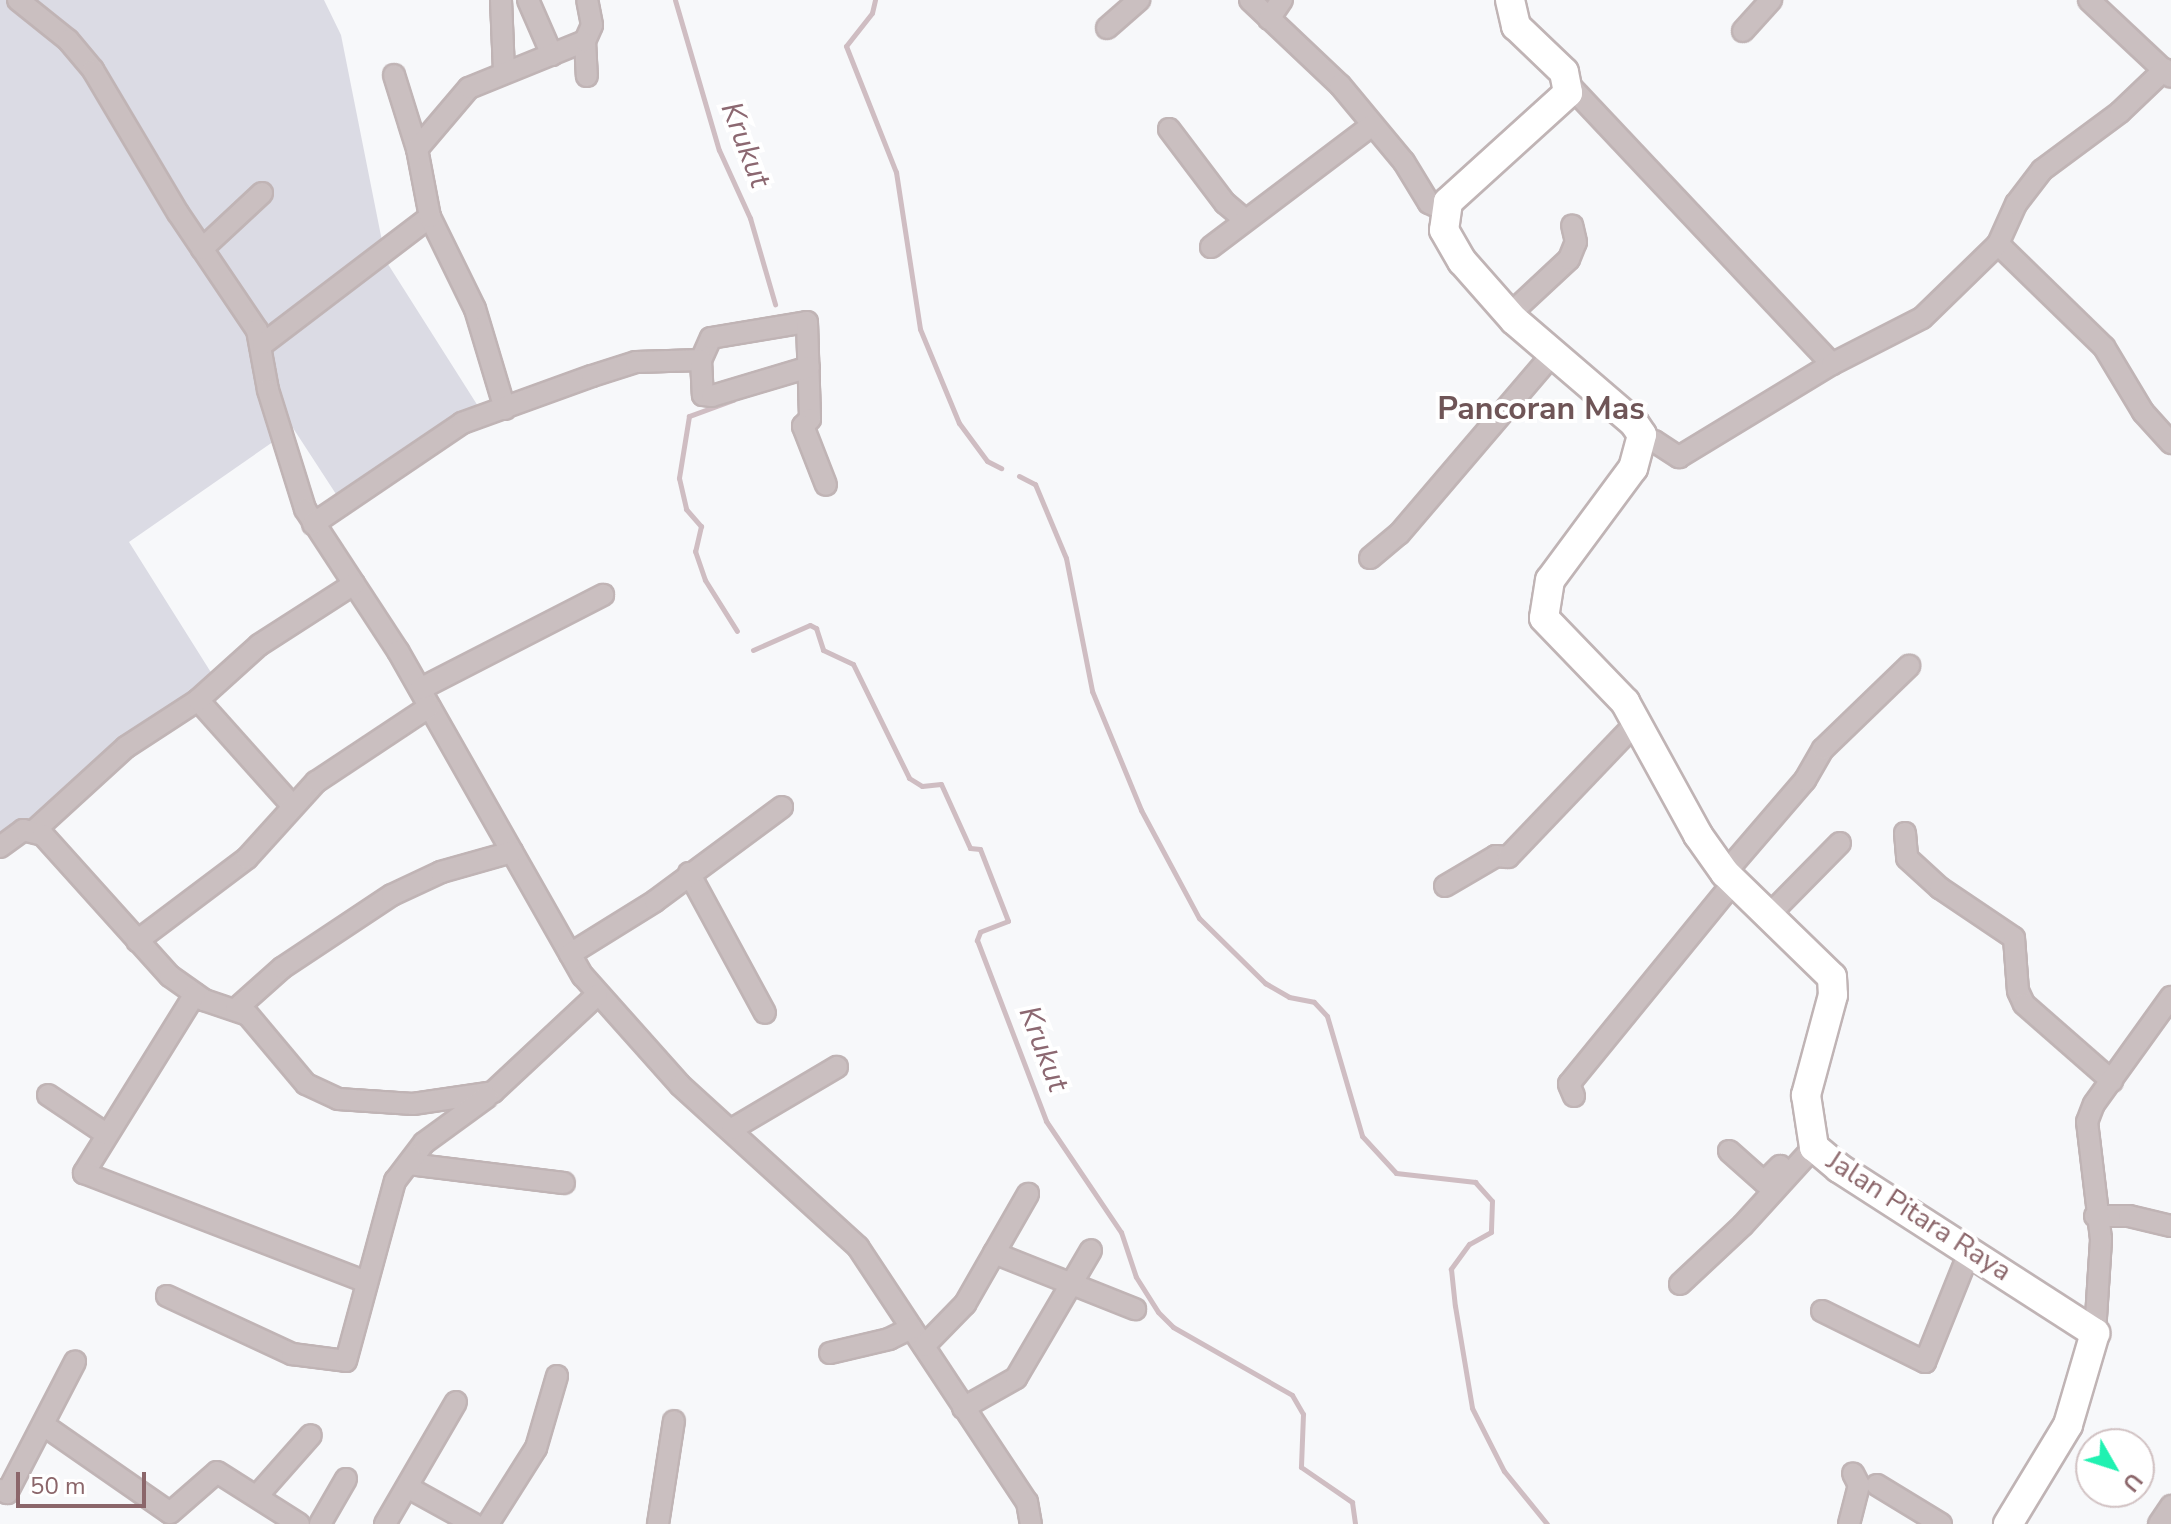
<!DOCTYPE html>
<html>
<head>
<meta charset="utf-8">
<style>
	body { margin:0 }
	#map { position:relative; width:2171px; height:1524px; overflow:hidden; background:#f7f8fa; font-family:"Nunito Sans",sans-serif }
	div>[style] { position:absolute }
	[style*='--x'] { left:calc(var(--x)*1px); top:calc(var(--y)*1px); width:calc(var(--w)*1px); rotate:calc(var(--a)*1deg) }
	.green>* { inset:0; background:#dbdbe4 }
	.stream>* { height:5px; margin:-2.5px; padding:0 2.5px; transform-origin:2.5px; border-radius:2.5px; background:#cfbdc2 }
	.roads { filter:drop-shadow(2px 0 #c0b4b5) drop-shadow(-2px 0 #c0b4b5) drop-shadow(0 2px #c0b4b5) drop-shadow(0 -2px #c0b4b5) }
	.minor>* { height:20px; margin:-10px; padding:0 10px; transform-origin:10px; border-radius:10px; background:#cabfc0 }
	.secondary>* { height:28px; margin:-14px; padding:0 14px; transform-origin:14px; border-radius:14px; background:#fff }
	span { translate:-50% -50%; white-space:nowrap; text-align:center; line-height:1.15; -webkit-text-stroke:8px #fff; paint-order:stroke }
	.street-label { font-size:28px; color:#8b666a }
	.water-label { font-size:30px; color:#8c6871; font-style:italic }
	.quarter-label { font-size:32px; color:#6f5557; font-weight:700 }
	.north { position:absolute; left:2075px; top:1428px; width:80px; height:80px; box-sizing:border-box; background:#fff; border:2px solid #d1c2c3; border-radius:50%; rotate:129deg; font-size:22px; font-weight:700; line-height:32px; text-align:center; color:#8b666a }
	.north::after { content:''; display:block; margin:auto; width:28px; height:36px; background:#20f1b1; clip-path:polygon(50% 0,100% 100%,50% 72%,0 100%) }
	.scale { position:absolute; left:16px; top:1472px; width:130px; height:36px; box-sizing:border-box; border:4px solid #8b666a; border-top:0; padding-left:10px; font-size:24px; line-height:28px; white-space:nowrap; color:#8b666a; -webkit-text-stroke:6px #fff; paint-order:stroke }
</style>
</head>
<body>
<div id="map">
	<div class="green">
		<div style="clip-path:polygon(0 0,324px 0,341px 35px,386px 261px,483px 414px,347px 511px,293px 428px,129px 542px,217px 682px,0 854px)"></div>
	</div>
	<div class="stream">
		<div style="--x:675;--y:0;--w:156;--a:73.7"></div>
		<div style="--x:719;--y:150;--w:75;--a:65.5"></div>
		<div style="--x:750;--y:218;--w:90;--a:73.8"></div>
		<div style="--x:875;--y:0;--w:13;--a:103"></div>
		<div style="--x:872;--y:13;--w:42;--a:128.2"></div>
		<div style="--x:846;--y:46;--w:136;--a:68.4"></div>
		<div style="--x:896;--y:172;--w:159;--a:81.3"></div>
		<div style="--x:920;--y:329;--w:102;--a:67.5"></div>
		<div style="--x:959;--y:423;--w:47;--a:53.6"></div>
		<div style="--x:987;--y:461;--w:16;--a:27"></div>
		<div style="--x:733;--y:400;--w:47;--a:160"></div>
		<div style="--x:689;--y:416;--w:63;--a:99.2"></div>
		<div style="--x:679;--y:478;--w:32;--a:77"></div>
		<div style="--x:686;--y:509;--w:23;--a:49"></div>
		<div style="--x:701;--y:526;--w:26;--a:103"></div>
		<div style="--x:695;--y:551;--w:31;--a:71"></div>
		<div style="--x:705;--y:580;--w:60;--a:57.9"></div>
		<div style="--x:1019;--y:476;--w:18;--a:27"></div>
		<div style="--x:1035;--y:484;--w:80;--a:67.3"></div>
		<div style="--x:1066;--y:558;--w:136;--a:78.9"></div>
		<div style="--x:1092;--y:691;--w:129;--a:67.6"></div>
		<div style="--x:1141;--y:810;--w:123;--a:61.8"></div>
		<div style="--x:1199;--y:918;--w:93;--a:44.6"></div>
		<div style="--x:1265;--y:983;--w:28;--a:30"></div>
		<div style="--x:1289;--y:997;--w:25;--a:11"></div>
		<div style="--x:1314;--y:1002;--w:19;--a:47"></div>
		<div style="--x:1327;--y:1016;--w:125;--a:73.7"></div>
		<div style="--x:1362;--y:1136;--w:50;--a:47.4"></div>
		<div style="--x:1396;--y:1173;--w:80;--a:6.5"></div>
		<div style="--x:1475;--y:1182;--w:25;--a:48"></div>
		<div style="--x:1492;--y:1201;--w:31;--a:92"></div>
		<div style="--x:1491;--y:1232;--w:25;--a:151"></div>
		<div style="--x:1469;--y:1244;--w:31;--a:126"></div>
		<div style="--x:1451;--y:1269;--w:37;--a:84"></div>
		<div style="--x:1455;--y:1306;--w:103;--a:80.5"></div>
		<div style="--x:1472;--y:1408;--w:71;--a:63.1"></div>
		<div style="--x:1504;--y:1471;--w:68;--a:50.9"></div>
		<div style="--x:753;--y:650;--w:62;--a:-23.7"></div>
		<div style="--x:810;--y:625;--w:7;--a:27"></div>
		<div style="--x:816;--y:628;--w:23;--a:72"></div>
		<div style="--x:823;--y:650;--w:33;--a:25"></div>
		<div style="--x:853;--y:664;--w:127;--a:63.8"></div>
		<div style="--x:909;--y:778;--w:15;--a:32"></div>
		<div style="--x:922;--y:786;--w:19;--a:-6"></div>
		<div style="--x:941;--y:784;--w:70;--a:65.6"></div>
		<div style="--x:970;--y:848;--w:10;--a:6"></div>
		<div style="--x:980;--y:849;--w:77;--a:68.7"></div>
		<div style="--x:1008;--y:921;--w:30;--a:159"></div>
		<div style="--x:980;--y:932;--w:9;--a:111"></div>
		<div style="--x:977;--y:940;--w:194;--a:69.1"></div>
		<div style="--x:1046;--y:1121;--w:134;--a:56"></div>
		<div style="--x:1121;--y:1232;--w:47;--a:71.6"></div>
		<div style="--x:1136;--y:1277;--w:41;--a:57.8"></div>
		<div style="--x:1158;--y:1312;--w:21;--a:45"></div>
		<div style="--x:1173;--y:1327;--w:137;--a:29.7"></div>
		<div style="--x:1292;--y:1395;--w:22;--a:60"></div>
		<div style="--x:1303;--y:1414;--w:53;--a:92.2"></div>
		<div style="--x:1301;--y:1467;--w:62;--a:34.5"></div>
		<div style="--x:1352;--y:1502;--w:22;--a:82"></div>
	</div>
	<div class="roads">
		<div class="minor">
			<div style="--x:18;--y:0;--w:64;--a:38.7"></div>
			<div style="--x:68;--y:40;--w:39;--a:50"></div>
			<div style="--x:93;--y:70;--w:166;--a:59.3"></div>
			<div style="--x:178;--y:213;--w:141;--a:56"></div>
			<div style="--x:257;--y:330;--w:61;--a:79.6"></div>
			<div style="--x:268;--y:390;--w:125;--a:72.7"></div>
			<div style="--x:305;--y:509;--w:170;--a:56.8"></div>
			<div style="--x:398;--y:651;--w:374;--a:60.4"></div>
			<div style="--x:583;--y:976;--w:146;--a:48.3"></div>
			<div style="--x:680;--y:1085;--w:241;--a:42.3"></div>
			<div style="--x:858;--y:1247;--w:306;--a:56.5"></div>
			<div style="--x:1027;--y:1502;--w:22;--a:80"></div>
			<div style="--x:501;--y:0;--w:73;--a:87.6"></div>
			<div style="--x:528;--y:0;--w:60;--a:66.4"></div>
			<div style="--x:1250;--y:0;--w:124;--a:43.4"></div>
			<div style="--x:1340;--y:85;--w:100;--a:50.3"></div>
			<div style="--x:1404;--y:162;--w:48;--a:58.6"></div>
			<div style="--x:1429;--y:203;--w:17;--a:25"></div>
			<div style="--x:2089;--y:0;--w:112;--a:43.2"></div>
			<div style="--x:1269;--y:19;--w:23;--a:-56"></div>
			<div style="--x:1107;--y:28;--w:43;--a:-41.2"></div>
			<div style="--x:1743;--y:31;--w:42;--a:-47.9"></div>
			<div style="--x:585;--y:41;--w:35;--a:87"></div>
			<div style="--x:394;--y:75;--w:77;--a:72.7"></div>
			<div style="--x:1570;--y:86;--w:382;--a:46.7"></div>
			<div style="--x:1169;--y:129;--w:93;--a:52.9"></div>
			<div style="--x:1225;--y:203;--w:25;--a:40"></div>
			<div style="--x:1998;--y:244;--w:148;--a:44.2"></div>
			<div style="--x:2104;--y:347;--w:76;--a:59"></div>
			<div style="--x:2143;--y:412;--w:42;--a:47.9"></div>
			<div style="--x:1211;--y:247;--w:201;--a:-37.1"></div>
			<div style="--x:202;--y:249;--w:82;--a:-43"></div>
			<div style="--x:1509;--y:315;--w:82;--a:-43"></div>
			<div style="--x:1569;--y:259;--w:18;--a:-68"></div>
			<div style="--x:1576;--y:242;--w:17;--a:-103"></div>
			<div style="--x:263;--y:344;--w:210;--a:-37.3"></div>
			<div style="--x:701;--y:360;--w:24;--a:-66"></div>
			<div style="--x:711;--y:338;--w:97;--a:-9.5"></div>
			<div style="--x:807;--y:322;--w:97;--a:88.2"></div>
			<div style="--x:810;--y:419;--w:10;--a:135"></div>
			<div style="--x:803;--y:426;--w:63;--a:68.7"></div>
			<div style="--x:505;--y:409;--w:104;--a:-106.7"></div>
			<div style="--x:475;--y:309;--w:102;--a:-116.1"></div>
			<div style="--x:430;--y:217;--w:69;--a:-100.8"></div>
			<div style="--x:417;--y:149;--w:80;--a:-49.6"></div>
			<div style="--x:469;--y:88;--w:125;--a:-22.1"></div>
			<div style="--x:585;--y:41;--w:17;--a:-66"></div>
			<div style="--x:592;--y:25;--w:25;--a:-101"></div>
			<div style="--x:1642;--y:441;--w:12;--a:0"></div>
			<div style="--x:1654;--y:441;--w:30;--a:33"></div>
			<div style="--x:1679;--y:457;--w:179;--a:-31.3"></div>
			<div style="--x:1832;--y:364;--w:101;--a:-27.1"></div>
			<div style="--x:1922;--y:318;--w:106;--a:-44.2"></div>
			<div style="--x:1998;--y:244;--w:44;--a:-65.8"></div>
			<div style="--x:2016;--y:204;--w:43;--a:-52.6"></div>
			<div style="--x:2042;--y:170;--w:97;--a:-36.6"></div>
			<div style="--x:2120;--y:112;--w:62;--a:-43.7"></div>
			<div style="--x:313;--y:524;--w:180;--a:-34.1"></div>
			<div style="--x:462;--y:423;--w:138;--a:-19.9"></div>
			<div style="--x:592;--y:376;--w:46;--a:-17.7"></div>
			<div style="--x:636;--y:362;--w:65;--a:-1.8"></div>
			<div style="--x:701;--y:360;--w:35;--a:87"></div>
			<div style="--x:703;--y:395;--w:9;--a:6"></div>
			<div style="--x:712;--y:396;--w:101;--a:-16.6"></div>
			<div style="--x:1370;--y:558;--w:38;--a:-40"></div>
			<div style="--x:1399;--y:534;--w:234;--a:-49.5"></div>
			<div style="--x:420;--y:689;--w:206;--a:-27.2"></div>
			<div style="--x:198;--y:700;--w:140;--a:48.2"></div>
			<div style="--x:35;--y:830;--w:123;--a:-42.4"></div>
			<div style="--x:126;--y:747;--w:86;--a:-33.1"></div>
			<div style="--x:198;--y:700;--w:82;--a:-42"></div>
			<div style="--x:259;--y:645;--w:113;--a:-32.7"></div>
			<div style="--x:1905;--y:833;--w:25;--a:85"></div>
			<div style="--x:1907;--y:858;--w:45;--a:42.3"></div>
			<div style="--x:1940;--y:888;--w:89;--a:34"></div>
			<div style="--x:2014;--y:938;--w:53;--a:85.7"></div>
			<div style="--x:2018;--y:991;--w:14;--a:65"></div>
			<div style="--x:2024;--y:1004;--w:117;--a:41.2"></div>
			<div style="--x:0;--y:847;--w:29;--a:-36"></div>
			<div style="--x:23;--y:830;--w:21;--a:14"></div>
			<div style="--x:43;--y:835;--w:190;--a:48"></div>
			<div style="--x:170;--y:976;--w:42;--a:35.2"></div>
			<div style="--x:204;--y:1000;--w:46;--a:18.8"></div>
			<div style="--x:248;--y:1015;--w:90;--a:50"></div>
			<div style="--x:306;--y:1084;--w:35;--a:25"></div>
			<div style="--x:338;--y:1099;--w:75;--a:3.8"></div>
			<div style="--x:413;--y:1104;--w:81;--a:-8.5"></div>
			<div style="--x:493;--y:1092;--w:142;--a:-43"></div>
			<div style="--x:689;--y:873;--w:159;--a:61.5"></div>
			<div style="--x:1725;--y:873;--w:123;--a:-49.3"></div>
			<div style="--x:1805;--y:780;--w:36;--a:-60"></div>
			<div style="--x:1823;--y:749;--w:120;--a:-44"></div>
			<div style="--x:1445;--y:886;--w:59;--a:-30.5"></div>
			<div style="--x:1496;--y:856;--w:12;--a:5"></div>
			<div style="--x:1508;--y:857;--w:187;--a:-46.3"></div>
			<div style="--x:1769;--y:915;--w:101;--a:-45.4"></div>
			<div style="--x:137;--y:941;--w:138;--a:-37"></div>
			<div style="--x:247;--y:858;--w:103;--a:-47.8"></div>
			<div style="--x:316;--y:782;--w:136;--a:-33.6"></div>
			<div style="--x:570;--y:954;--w:100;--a:-31.9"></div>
			<div style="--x:655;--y:901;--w:158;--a:-36.5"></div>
			<div style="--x:195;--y:994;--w:211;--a:121.8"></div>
			<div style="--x:84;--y:1173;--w:302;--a:21.1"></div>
			<div style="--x:236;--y:1009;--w:62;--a:-41.7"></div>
			<div style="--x:282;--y:968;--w:132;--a:-33.6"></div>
			<div style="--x:392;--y:895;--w:54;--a:-25.1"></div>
			<div style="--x:441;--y:872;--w:74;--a:-15.7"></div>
			<div style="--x:48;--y:1095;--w:70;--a:33.9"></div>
			<div style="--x:1574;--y:1096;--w:13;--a:-113"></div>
			<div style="--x:1569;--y:1084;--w:261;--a:-50.8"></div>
			<div style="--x:732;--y:1129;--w:122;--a:-30.6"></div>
			<div style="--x:1729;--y:1151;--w:47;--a:41.5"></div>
			<div style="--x:1764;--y:1182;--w:23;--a:-45"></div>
			<div style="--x:409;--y:1164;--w:156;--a:7"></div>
			<div style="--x:2095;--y:1216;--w:34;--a:0"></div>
			<div style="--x:2129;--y:1216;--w:43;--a:13.4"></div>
			<div style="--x:994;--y:1253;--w:152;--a:21.7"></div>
			<div style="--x:1680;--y:1284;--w:86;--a:-43.1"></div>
			<div style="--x:1743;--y:1225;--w:105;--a:-47.7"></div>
			<div style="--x:167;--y:1296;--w:138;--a:24.9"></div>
			<div style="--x:292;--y:1354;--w:54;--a:7.4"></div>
			<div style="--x:346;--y:1361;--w:187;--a:-74.8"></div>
			<div style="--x:395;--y:1181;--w:48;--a:-52.7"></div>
			<div style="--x:424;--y:1143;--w:78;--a:-36.1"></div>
			<div style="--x:1822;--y:1311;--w:115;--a:26.3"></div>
			<div style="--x:1925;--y:1362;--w:121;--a:-68.1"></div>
			<div style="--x:2095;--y:1333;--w:94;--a:-86.3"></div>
			<div style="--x:2101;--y:1239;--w:118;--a:-96.8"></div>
			<div style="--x:2087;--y:1122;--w:19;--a:-69"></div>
			<div style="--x:2094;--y:1104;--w:132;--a:-54.3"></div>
			<div style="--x:924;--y:1346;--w:59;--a:-45.7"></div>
			<div style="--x:965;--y:1304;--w:127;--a:-60.2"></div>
			<div style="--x:830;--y:1353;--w:61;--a:-13.3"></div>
			<div style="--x:889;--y:1339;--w:25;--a:-26"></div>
			<div style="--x:963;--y:1408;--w:61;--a:-29.5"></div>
			<div style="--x:1016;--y:1378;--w:148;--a:-59.6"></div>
			<div style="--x:45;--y:1426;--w:152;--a:34.8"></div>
			<div style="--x:170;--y:1513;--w:62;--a:-41.1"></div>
			<div style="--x:217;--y:1472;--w:97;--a:32.4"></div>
			<div style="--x:1877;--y:1485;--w:75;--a:31.4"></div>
			<div style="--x:409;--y:1488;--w:74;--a:29"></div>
			<div style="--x:0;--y:1490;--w:8;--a:23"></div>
			<div style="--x:7;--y:1493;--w:148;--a:-62.6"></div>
			<div style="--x:257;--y:1496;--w:81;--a:-48.5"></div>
			<div style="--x:320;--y:1524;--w:52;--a:-60"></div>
			<div style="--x:385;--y:1524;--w:141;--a:-59.8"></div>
			<div style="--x:488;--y:1524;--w:90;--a:-57.7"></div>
			<div style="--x:536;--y:1448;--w:75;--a:-73.7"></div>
			<div style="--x:658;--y:1524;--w:104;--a:-81.2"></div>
			<div style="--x:1849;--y:1524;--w:40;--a:-75.6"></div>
			<div style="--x:1859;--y:1485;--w:13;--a:-117"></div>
			<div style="--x:2159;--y:1524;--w:22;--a:-56"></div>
		</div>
		<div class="secondary">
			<div style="--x:1510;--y:0;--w:27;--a:77"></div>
			<div style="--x:1516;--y:26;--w:66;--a:43.8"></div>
			<div style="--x:1564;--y:72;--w:21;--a:79"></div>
			<div style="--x:1568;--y:93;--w:162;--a:137.8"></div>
			<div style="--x:1448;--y:202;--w:28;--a:98"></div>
			<div style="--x:1444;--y:230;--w:36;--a:60"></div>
			<div style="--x:1462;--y:261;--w:79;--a:48.6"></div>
			<div style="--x:1514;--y:320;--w:158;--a:40.6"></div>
			<div style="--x:1634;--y:423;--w:14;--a:56"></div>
			<div style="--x:1642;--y:435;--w:34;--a:105"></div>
			<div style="--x:1633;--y:468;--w:139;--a:126.5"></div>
			<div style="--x:1550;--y:580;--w:38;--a:99"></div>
			<div style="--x:1544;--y:618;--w:117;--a:46"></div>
			<div style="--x:1625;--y:702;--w:152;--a:61.2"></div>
			<div style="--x:1698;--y:835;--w:47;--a:54.6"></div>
			<div style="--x:1725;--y:873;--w:149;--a:44.2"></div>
			<div style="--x:1832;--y:977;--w:18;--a:87"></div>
			<div style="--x:1833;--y:995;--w:104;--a:105.1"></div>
			<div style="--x:1806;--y:1095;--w:53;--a:81.3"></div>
			<div style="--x:1814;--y:1147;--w:33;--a:40"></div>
			<div style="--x:1839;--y:1168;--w:305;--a:32.8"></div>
			<div style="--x:2095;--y:1333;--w:96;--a:106.4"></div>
			<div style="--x:2068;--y:1425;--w:116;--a:121.2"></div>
		</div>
	</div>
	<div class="street-label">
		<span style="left:1919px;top:1216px;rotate:33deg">Jalan Pitara Raya</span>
	</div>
	<div class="water-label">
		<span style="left:745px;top:145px;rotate:69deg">Krukut</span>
		<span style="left:1043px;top:1049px;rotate:69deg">Krukut</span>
	</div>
	<div class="quarter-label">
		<span style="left:1541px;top:409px">Pancoran Mas</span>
	</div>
	<div class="north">U</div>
	<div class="scale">50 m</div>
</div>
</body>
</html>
